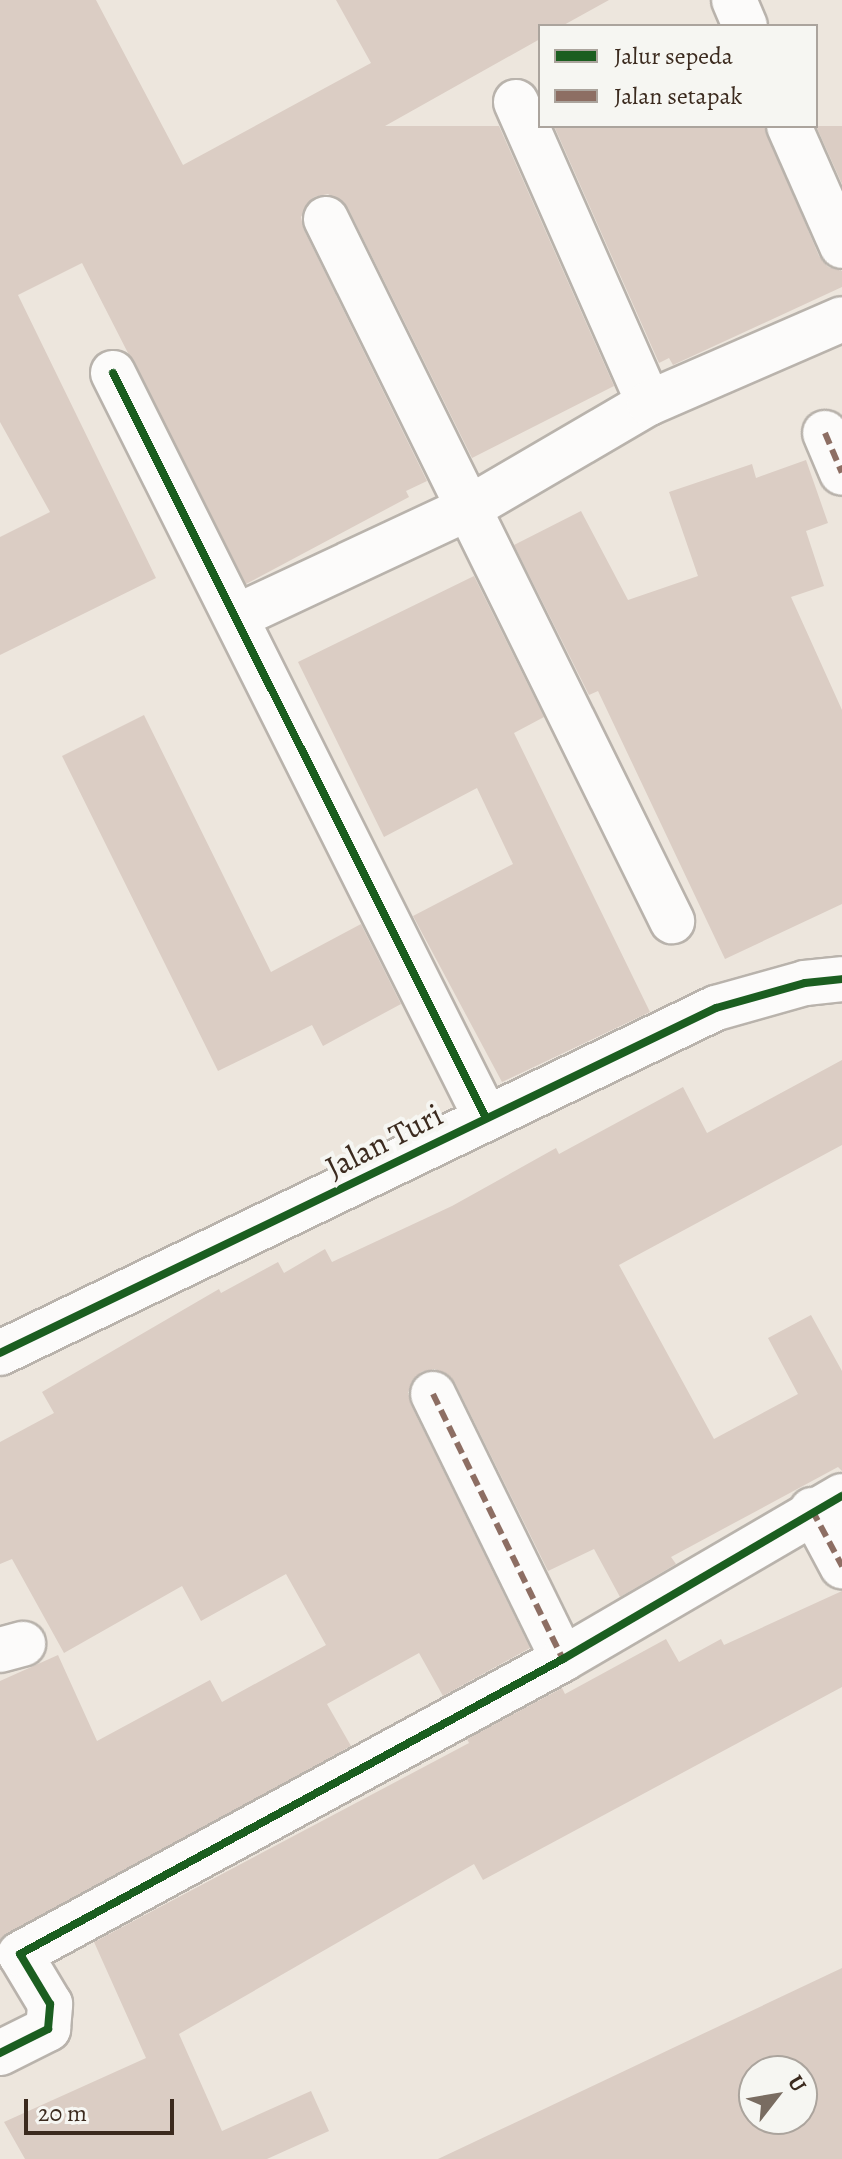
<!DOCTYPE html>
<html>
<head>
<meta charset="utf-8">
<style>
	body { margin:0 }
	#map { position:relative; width:842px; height:2159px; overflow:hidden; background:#ede6dd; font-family:Alegreya,serif }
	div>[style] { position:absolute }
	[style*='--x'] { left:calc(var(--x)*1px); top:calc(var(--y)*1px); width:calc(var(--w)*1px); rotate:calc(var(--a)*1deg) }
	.building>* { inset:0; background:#dbcdc4 }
	.roads { filter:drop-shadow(2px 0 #b9b3ac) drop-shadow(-2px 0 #b9b3ac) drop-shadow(0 2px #b9b3ac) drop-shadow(0 -2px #b9b3ac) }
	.street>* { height:44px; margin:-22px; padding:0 22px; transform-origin:22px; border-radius:22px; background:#fcfbfa }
	.quiet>* { height:6px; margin-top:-3px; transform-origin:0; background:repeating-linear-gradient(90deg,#8d6e63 0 12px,transparent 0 18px) }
	.cycleway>* { height:8px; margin:-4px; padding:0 4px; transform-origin:4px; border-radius:4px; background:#1b5e20 }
	span { translate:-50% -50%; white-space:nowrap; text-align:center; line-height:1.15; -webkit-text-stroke:8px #f6f6f2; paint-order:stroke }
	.street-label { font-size:32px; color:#3b2a1e }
	.legend { position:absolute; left:538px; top:24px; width:280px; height:104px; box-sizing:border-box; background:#f6f6f2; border:2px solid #aba49d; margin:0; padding:10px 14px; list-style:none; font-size:24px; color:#3b2a1e }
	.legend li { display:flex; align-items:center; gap:16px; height:40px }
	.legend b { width:40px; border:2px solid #aba49d }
	.north { position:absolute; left:738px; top:2055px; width:80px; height:80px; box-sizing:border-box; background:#f6f6f2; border:2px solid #aba49d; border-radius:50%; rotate:59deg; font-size:22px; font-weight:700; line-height:32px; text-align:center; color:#3b2a1e }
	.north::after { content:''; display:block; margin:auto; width:28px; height:36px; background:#796c61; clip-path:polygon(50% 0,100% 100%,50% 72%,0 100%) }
	.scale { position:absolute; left:24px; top:2099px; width:150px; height:36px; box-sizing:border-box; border:4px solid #3b2a1e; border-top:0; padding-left:10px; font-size:24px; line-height:28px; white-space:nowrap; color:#3b2a1e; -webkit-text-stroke:6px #f6f6f2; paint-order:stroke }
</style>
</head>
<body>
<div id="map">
	<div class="building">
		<div style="clip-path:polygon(0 0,96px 0,183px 165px,371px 63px,336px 0,609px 0,562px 26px,540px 26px,540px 39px,385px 126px,499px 126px,614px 386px,472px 458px,348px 208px,328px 194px,314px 197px,301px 217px,304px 230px,427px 481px,406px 491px,409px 497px,246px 584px,82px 263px,18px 295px,156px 578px,0 655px,0 537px,50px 512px,0 422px)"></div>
		<div style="clip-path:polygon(554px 126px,764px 126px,819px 256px,828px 267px,842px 271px,842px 287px,673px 365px,669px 358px,659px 363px)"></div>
		<div style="clip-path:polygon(816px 126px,842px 126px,842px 184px)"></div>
		<div style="clip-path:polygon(806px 460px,828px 523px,806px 531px,824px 586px,791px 597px,842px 710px,842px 904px,725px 959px,598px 691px,589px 695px,514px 545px,581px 511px,628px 600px,698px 576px,669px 492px,752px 464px,756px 478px)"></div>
		<div style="clip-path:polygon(474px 576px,544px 717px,514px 733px,650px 1012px,502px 1082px,413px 916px,513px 864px,477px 788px,384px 837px,298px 662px)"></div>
		<div style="clip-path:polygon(144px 715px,271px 972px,361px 924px,401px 1004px,323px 1046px,312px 1025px,218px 1071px,62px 756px)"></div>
		<div style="clip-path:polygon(842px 1060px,842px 1145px,619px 1265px,714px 1439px,798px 1394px,768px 1338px,811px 1315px,842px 1371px,842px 1471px,838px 1467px,671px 1557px,676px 1564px,620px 1597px,594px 1549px,548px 1571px,455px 1383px,435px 1369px,421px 1372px,408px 1392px,411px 1405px,530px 1648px,443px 1696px,419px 1653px,327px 1704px,351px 1746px,0 1940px,0 1681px,58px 1655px,97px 1741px,210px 1680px,222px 1702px,326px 1645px,286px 1574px,201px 1621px,182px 1586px,64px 1653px,12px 1559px,0 1564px,0 1442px,54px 1413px,42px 1392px,219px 1289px,221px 1293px,278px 1262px,284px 1273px,325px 1249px,332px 1262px,452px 1206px,556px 1148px,559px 1154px,683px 1087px,707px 1133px)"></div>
		<div style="clip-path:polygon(842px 1591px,842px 1687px,483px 1880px,474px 1864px,179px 2034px,222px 2131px,311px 2091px,329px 2131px,267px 2159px,25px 2159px,4px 2122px,146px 2058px,94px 1942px,469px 1743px,467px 1739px,562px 1688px,565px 1694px,666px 1639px,679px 1662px,721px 1639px,724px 1645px)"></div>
		<div style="clip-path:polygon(evenodd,842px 1968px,842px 2159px,438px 2159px,842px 1968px,754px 2071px,802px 2071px,802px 2119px,754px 2119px,754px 2071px)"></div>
	</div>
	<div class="roads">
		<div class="street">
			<div style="--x:734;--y:0;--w:28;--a:67"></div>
			<div style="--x:516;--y:102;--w:329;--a:66.2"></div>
			<div style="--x:789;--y:126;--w:131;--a:66.2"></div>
			<div style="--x:326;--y:219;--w:783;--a:63.76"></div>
			<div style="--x:113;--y:373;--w:831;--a:63.4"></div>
			<div style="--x:825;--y:433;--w:43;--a:67"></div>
			<div style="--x:238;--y:616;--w:255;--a:-25.1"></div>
			<div style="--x:469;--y:508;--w:208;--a:-30.3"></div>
			<div style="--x:649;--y:403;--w:210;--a:-23.5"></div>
			<div style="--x:0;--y:1353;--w:795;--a:-25.73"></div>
			<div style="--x:716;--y:1008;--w:92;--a:-15.7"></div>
			<div style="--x:805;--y:983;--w:37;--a:-6"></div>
			<div style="--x:433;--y:1394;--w:295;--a:63.9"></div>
			<div style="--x:812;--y:1510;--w:64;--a:61.8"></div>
			<div style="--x:0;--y:1650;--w:24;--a:-15"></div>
			<div style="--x:0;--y:2053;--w:54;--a:-26.6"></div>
			<div style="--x:48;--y:2029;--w:25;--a:-85"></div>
			<div style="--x:50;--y:2004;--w:58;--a:-121"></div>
			<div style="--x:20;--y:1954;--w:618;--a:-28.51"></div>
			<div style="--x:563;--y:1659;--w:323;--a:-30.3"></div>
		</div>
	</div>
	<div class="quiet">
		<div style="--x:825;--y:433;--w:43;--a:67"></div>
		<div style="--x:433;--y:1394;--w:295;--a:63.9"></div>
		<div style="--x:812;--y:1510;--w:64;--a:61.8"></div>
	</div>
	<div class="cycleway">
		<div style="--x:113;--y:373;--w:831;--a:63.4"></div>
		<div style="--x:0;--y:1353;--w:795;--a:-25.73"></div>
		<div style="--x:716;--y:1008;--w:92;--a:-15.7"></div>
		<div style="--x:805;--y:983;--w:37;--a:-6"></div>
		<div style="--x:0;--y:2053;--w:54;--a:-26.6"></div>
		<div style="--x:48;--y:2029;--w:25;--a:-85"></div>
		<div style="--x:50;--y:2004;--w:58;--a:-121"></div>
		<div style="--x:20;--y:1954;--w:618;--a:-28.51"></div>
		<div style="--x:563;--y:1659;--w:323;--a:-30.3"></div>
	</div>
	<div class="street-label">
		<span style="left:384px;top:1141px;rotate:-27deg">Jalan Turi</span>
	</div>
	<ul class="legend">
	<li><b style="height:10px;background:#1b5e20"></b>Jalur sepeda</li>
	<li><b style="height:10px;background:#8d6e63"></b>Jalan setapak</li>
	</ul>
	<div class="north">U</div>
	<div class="scale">20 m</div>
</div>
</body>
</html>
